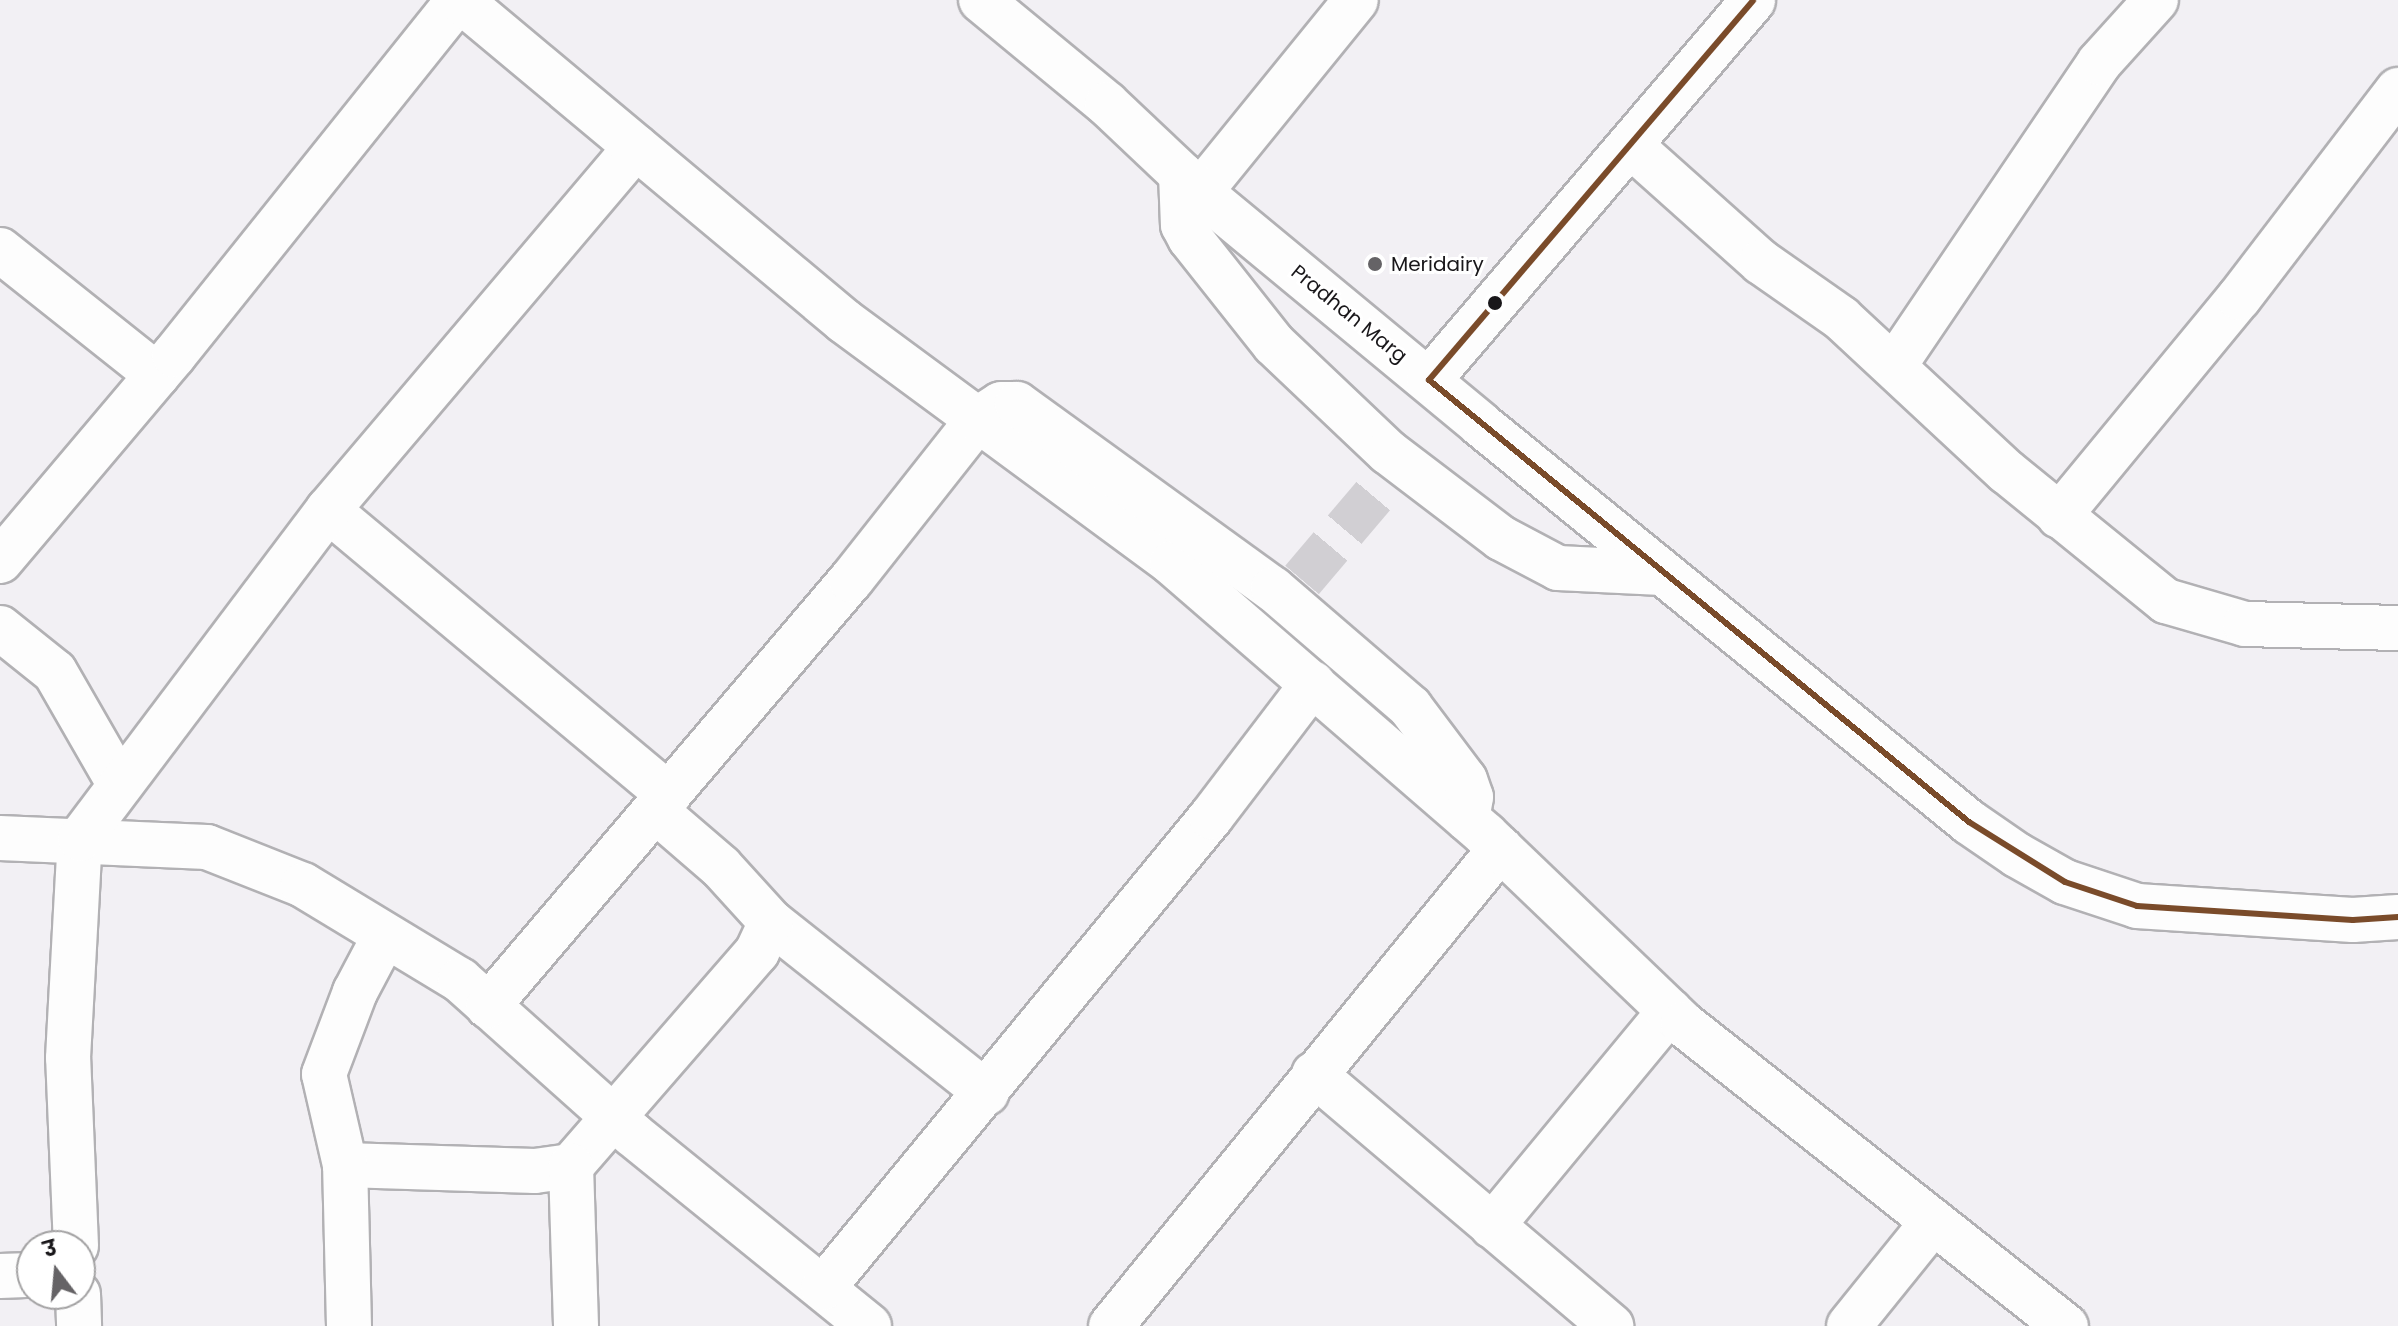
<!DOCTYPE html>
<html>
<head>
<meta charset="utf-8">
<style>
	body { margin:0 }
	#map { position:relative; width:2398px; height:1326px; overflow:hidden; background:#f2f0f4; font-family:Poppins,"Noto Sans Devanagari",sans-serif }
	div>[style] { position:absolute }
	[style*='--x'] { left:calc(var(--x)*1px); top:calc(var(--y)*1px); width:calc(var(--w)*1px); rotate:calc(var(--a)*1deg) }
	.secondary-tunnel>* { height:44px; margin-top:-22px; transform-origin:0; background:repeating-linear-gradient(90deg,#d1cfd3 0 44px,transparent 0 66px) }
	.roads { filter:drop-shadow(2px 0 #b2b1b4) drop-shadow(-2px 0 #b2b1b4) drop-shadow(0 2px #b2b1b4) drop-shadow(0 -2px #b2b1b4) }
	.street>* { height:44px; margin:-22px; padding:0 22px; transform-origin:22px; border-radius:22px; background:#fdfdfd }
	.secondary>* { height:44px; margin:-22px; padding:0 22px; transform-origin:22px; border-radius:22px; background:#fdfdfd }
	.bus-1>* { height:6px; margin:-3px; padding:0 3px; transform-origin:3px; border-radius:3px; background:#7a4b2a }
	.dots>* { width:22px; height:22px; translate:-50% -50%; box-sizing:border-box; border:4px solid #fff; border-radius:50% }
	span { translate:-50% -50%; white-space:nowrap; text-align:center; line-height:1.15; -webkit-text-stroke:6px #fff; paint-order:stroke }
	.poi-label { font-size:20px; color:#19171a }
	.left { translate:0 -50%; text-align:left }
	.street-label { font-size:20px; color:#19171a }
	.north { position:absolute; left:16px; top:1230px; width:80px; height:80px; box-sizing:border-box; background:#fff; border:2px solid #a3a2a3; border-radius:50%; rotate:344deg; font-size:22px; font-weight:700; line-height:32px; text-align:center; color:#19171a }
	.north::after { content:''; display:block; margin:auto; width:28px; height:36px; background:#656366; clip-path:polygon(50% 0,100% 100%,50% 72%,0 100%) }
</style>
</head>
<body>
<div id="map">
	<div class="secondary-tunnel">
		<div style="--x:1302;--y:580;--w:128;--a:-49.7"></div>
	</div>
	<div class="roads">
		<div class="street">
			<div style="--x:1630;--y:145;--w:176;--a:41.8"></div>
			<div style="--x:1761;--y:262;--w:98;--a:35"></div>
			<div style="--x:1841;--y:318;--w:226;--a:42.9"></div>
			<div style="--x:2007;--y:472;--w:205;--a:39.1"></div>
			<div style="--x:2166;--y:601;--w:82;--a:16.2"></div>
			<div style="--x:2245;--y:624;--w:153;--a:1.5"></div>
			<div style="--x:1200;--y:192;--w:247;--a:-50.9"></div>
			<div style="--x:0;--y:250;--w:201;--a:38.5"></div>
			<div style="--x:1894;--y:366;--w:366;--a:-55.9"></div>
			<div style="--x:2099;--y:63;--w:85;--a:-47.9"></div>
			<div style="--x:328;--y:510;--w:444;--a:39.9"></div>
			<div style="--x:2059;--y:516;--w:283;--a:-50.5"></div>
			<div style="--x:2239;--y:298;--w:262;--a:-52.6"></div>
			<div style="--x:0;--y:561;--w:270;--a:-49.8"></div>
			<div style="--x:174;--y:355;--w:455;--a:-51.3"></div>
			<div style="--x:0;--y:628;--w:70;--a:38.7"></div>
			<div style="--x:55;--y:672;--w:130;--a:60.1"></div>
			<div style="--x:0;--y:838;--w:207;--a:2.5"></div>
			<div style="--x:207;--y:847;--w:103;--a:21.6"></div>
			<div style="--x:303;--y:885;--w:184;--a:31.2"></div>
			<div style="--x:460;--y:980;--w:231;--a:41.8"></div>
			<div style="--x:632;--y:1134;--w:305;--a:39"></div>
			<div style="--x:771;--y:922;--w:275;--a:38.4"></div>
			<div style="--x:488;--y:1006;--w:560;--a:-49.57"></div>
			<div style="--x:851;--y:580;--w:205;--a:-51.7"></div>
			<div style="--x:1314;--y:1074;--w:390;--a:40.3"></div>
			<div style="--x:345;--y:1165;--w:190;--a:1.8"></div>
			<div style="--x:535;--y:1171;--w:36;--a:-8"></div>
			<div style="--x:571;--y:1166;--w:284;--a:-49"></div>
			<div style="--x:757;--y:952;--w:33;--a:-65"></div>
			<div style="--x:771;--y:922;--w:74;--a:-132.3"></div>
			<div style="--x:721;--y:867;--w:86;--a:-139.3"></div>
			<div style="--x:571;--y:1166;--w:160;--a:88.2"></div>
			<div style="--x:1492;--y:1226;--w:279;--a:-50.4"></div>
			<div style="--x:76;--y:1246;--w:188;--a:-92.4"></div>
			<div style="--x:68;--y:1058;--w:219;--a:-86.9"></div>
			<div style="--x:80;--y:839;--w:412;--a:-53"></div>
			<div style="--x:328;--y:510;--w:476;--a:-49.7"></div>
			<div style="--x:0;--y:1276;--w:32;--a:-2"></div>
			<div style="--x:823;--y:1288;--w:610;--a:-50.52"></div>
			<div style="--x:1211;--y:817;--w:168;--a:-52.7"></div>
			<div style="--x:78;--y:1294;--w:32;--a:88"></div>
			<div style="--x:349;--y:1326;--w:161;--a:-91.4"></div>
			<div style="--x:345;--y:1165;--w:93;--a:-103"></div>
			<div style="--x:324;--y:1074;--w:88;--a:-69.3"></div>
			<div style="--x:355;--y:992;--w:64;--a:-62.2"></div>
			<div style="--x:1111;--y:1326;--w:616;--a:-50.8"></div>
			<div style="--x:1849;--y:1326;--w:134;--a:-51.1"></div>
		</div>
		<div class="secondary">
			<div style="--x:460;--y:0;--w:500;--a:39.89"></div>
			<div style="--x:844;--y:321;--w:408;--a:36.4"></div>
			<div style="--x:1172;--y:563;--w:415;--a:40.9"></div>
			<div style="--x:1486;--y:835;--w:273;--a:43.8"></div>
			<div style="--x:1683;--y:1024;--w:488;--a:38.3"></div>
			<div style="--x:981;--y:0;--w:163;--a:39.5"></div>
			<div style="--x:1107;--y:104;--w:128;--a:43.4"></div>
			<div style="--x:1200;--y:192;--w:364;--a:39.6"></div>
			<div style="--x:1480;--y:424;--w:630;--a:39.14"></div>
			<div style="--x:1969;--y:822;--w:58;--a:34.5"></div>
			<div style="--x:2017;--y:855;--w:55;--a:29.4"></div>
			<div style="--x:2065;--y:882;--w:76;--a:18.4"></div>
			<div style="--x:2137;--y:906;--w:216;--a:3.7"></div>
			<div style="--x:2353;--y:920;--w:45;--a:-3.8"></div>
			<div style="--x:1181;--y:174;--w:51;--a:87.8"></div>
			<div style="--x:1183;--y:225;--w:15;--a:62"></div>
			<div style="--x:1190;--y:238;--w:135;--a:51.6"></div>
			<div style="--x:1274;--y:344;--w:157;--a:43.5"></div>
			<div style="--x:1388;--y:452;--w:142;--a:37.3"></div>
			<div style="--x:1501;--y:538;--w:64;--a:27.8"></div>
			<div style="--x:1558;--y:568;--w:104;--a:2.8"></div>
			<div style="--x:1429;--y:380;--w:499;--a:-49.5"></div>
			<div style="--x:978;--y:419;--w:27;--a:-33"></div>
			<div style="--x:1001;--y:404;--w:16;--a:0"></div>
			<div style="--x:1017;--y:404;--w:316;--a:35.9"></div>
			<div style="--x:1273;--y:589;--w:181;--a:40.7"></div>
			<div style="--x:1410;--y:707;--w:91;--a:53"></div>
			<div style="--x:1465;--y:780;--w:18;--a:71"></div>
			<div style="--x:1471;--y:797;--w:22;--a:100"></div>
		</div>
	</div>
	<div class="bus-1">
		<div style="--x:1429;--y:380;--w:698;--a:39.3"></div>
		<div style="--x:1969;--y:822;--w:113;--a:32"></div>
		<div style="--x:2065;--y:882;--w:76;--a:18.4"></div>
		<div style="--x:2137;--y:906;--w:216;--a:3.7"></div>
		<div style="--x:2353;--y:920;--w:45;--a:-3.8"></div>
		<div style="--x:1429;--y:380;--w:499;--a:-49.5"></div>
	</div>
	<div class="dots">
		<div style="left:1375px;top:264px;background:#656366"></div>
		<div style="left:1495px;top:303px;background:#19171a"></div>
	</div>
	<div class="poi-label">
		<span class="left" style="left:1391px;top:264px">Meridairy</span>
	</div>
	<div class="street-label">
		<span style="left:1349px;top:314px;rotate:39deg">Pradhan Marg</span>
	</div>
	<div class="north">उ</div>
</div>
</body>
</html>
